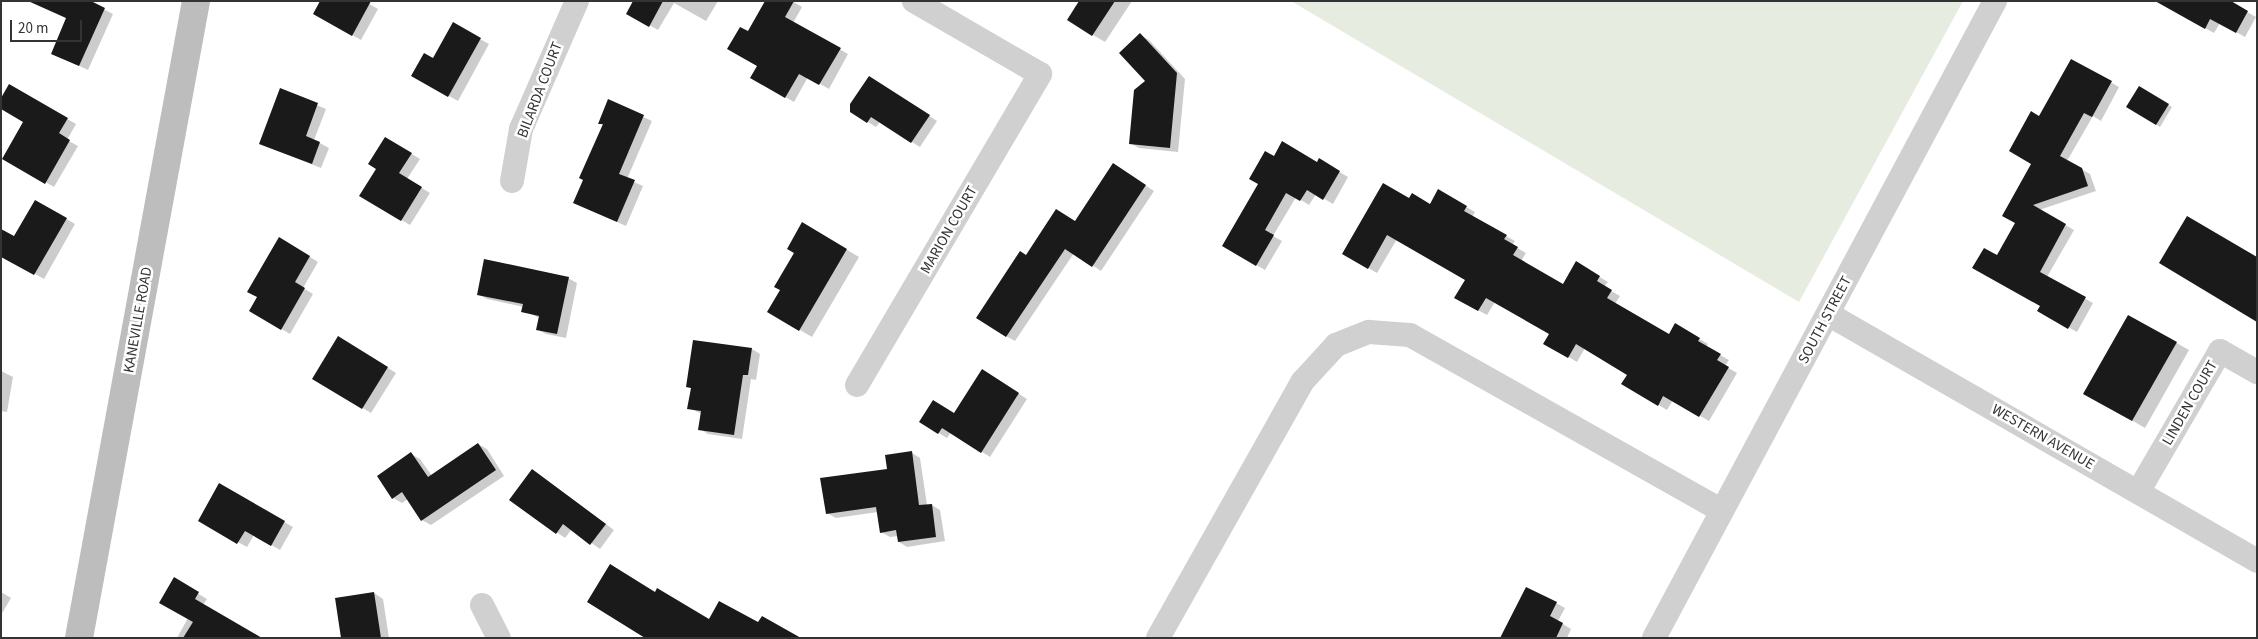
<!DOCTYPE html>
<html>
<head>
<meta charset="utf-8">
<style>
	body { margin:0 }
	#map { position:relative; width:2258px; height:639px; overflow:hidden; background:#fff; font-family:"Source Sans 3",sans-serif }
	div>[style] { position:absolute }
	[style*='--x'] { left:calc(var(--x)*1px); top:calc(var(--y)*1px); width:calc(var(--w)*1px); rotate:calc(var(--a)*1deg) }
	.green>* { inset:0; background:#e6ecdf }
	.shadow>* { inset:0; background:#0003 }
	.building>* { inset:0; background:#1a1a1a }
	.minor>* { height:24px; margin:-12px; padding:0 12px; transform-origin:12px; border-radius:12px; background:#d0d0d0 }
	.secondary>* { height:28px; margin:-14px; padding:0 14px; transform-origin:14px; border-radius:14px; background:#bdbdbd }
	span { translate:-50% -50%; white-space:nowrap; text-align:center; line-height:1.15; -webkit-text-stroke:5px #fff; paint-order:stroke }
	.street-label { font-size:15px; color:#333 }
	.frame { position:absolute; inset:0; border:2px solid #333; pointer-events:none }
	.scale { position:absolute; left:10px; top:20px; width:72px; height:22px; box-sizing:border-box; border:2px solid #333; border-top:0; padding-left:6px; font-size:15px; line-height:18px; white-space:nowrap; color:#333; -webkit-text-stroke:4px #fff; paint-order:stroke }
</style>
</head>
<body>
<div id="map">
	<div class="green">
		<div style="clip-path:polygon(1291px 1px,1963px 1px,1799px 302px)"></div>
	</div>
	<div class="shadow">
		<div style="clip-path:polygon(88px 1px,113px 14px,88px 70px,52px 53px,68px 19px,47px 8px)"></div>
		<div style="clip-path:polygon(364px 1px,378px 9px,361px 40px,315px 14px)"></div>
		<div style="clip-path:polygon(635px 1px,718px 1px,706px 21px,674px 3px,658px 30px,628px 13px)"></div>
		<div style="clip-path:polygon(792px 1px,802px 7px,793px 23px,848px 54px,829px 89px,808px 77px,794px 102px,752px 78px,759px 66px,748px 33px)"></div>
		<div style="clip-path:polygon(1080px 1px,1132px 1px,1105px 42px,1093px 35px)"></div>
		<div style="clip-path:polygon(2231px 3px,2256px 17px,2245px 37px,2220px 23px,2214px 33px,2165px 6px)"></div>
		<div style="clip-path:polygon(453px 24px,489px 44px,458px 101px,413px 76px,434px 60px)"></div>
		<div style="clip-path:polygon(1140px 35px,1149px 40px,1185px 79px,1178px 152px,1139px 148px,1130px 143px,1147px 81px)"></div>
		<div style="clip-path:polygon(2072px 61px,2119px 87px,2101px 121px,2093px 116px,2067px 161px,2090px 174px,2096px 191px,2039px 210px,2074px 230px,2047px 277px,2093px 303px,2077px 332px,2039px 311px,2042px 306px,1998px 257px,2017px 223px,2032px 163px,2040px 118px)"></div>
		<div style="clip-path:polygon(878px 82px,937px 121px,920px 147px,880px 122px,876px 127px,868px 122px)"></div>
		<div style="clip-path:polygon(10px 86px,76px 124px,67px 140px,78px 146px,54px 187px,4px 158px,25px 121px)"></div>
		<div style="clip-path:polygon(2140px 88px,2172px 107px,2160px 127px,2128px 107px)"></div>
		<div style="clip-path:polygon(281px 90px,326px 109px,314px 140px,329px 148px,321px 168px,260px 144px)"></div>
		<div style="clip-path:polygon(609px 101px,652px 121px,627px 179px,643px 186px,626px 226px,584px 207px,604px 126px,599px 123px)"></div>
		<div style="clip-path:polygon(385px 138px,420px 159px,407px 179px,430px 193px,410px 225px,361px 196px,378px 168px)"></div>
		<div style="clip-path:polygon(1274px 158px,1317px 163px,1319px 160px,1348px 177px,1333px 204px,1316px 194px,1309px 205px,1296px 197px,1273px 236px,1282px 241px,1265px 270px,1224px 246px)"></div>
		<div style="clip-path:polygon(1122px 170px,1154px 191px,1101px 271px,1074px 253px,1015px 341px,1006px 336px,1075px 222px)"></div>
		<div style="clip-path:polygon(1439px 191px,1475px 212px,1472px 217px,1515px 241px,1512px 245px,1526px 253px,1521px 261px,1563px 285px,1576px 263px,1608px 282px,1604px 287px,1620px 296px,1615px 304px,1669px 335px,1676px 325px,1708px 344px,1706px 347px,1729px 360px,1725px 366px,1737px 373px,1709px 421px,1673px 400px,1667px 410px,1623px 384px,1629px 374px,1585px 348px,1577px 362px,1545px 343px,1551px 333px,1495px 302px,1487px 315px,1456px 298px,1466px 280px,1397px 239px,1377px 273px,1343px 253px,1409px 200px,1430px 206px)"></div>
		<div style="clip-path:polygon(36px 201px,75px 224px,44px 279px,1px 255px,15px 238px)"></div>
		<div style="clip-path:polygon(803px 224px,859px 257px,812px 337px,769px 312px,782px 290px)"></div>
		<div style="clip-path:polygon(280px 238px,318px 262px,303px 288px,313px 294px,290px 334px,251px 311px,259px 296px)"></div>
		<div style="clip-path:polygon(568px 278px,577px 283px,566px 338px,546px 334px,537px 329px,540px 318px,523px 311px,524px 307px,487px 299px,478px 294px)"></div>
		<div style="clip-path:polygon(2129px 316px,2189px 350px,2145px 428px,2085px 393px)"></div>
		<div style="clip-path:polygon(339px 338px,396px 373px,371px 413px,314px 379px)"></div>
		<div style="clip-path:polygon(752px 349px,760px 354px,756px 380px,751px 379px,742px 439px,708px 434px,700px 429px,702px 414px,689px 408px,692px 389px,687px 386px)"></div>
		<div style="clip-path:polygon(1px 371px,13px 377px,7px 412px,1px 411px)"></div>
		<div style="clip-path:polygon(991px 376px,1027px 399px,990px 457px,951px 432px,947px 438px,920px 422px,955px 415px)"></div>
		<div style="clip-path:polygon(478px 444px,487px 449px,504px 476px,431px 525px,422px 520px,408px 499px,402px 503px,393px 498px,378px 476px,411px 454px,420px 459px,432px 476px)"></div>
		<div style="clip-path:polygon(912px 453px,920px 458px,927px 505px,932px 505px,940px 510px,945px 541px,907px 547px,899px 542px,898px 536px,890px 537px,881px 532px,878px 512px,836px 518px,827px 513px)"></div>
		<div style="clip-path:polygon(541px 476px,614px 530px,600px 549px,572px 529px,565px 538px,511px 500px)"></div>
		<div style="clip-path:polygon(220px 485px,293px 527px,280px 550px,254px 535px,247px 547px,199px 521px)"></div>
		<div style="clip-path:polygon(174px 579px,207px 599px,203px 605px,248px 638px,177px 638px,188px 618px)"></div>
		<div style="clip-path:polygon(1px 592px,11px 598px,1px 615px)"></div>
		<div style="clip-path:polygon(374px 593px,383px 599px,389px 638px,342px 638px)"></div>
		<div style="clip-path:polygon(1556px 603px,1565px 608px,1558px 621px,1571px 629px,1567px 638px,1502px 638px)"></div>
	</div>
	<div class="building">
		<div style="clip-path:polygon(28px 1px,91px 1px,105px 8px,79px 66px,51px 54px,66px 18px)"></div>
		<div style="clip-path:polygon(320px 1px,371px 1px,352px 36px,313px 14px)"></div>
		<div style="clip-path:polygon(633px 1px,663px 1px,649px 27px,626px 14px)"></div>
		<div style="clip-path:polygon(765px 1px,794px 1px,785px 17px,841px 48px,819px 85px,799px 74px,785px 98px,750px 78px,757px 66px,727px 49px,740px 27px,748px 31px)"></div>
		<div style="clip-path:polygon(1079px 1px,1115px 1px,1092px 36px,1067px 20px)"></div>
		<div style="clip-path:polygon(2155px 1px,2231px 1px,2248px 11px,2236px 33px,2210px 19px,2205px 29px)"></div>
		<div style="clip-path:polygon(453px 22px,481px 38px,448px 97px,411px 76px,424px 53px,433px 58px)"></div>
		<div style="clip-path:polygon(1140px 33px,1177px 73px,1170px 148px,1129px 144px,1134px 90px,1145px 81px,1119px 53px)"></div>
		<div style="clip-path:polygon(2071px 59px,2112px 81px,2092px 117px,2084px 113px,2060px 156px,2082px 168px,2088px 186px,2033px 205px,2066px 224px,2040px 272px,2086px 297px,2068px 329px,2037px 311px,2040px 306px,1972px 268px,1984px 248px,1997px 255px,2015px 223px,2002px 216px,2031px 164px,2009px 151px,2031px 111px,2039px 116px)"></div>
		<div style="clip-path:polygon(869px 76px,930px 115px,911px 143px,871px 117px,867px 123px,850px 112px,850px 104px)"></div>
		<div style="clip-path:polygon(9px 84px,68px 118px,59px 133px,70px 140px,45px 184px,2px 159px,23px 122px,1px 109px,1px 98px)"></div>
		<div style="clip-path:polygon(2139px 86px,2169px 104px,2156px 125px,2126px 107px)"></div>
		<div style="clip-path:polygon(280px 88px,318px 103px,306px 136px,320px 142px,312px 164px,259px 144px)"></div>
		<div style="clip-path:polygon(608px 99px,644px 115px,619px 174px,635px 180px,617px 222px,573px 203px,583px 180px,579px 178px,603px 124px,598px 124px)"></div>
		<div style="clip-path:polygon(385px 137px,412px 153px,399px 173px,422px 187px,401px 221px,359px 196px,376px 169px,368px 164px)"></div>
		<div style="clip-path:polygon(1282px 141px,1317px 162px,1319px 158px,1340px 171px,1323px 200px,1307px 190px,1300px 201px,1286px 193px,1265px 230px,1274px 235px,1256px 266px,1222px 246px,1258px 184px,1249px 179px,1265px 151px,1274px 156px)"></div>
		<div style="clip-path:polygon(1113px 163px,1146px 185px,1092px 267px,1065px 249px,1006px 337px,976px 318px,1020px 251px,1026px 255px,1056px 209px,1075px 221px)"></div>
		<div style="clip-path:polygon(1383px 183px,1409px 198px,1412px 193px,1430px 204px,1438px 189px,1467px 206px,1464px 211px,1507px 235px,1504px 239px,1518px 247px,1513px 255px,1563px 284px,1576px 261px,1600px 276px,1597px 281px,1612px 290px,1607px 298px,1669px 334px,1675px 323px,1700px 338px,1698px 341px,1721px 354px,1717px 360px,1729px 367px,1699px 417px,1663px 396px,1658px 406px,1621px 384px,1627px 375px,1576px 344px,1568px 358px,1543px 344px,1549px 334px,1486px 298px,1478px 311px,1454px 298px,1465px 280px,1387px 235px,1368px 269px,1342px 254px)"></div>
		<div style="clip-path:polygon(35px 200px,67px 218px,34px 275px,1px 257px,1px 229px,14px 236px)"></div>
		<div style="clip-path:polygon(2187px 216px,2257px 257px,2257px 322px,2159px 263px)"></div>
		<div style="clip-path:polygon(802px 222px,847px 249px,799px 331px,767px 312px,780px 290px,774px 287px,794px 253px,787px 249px)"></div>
		<div style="clip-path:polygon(279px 237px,310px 256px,295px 282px,305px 288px,281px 330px,249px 311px,257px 297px,247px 292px)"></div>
		<div style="clip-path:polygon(484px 259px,569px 277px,557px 334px,536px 330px,539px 316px,521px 312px,523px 304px,477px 295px)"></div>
		<div style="clip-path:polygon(2128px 315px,2177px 342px,2132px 421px,2083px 394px)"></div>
		<div style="clip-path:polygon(338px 336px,388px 367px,362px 409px,312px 379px)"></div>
		<div style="clip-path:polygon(693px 340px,752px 348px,748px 375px,743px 375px,734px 435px,698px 430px,701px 411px,687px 409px,691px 388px,686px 387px)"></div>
		<div style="clip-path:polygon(982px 369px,1019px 393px,981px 453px,942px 428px,938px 434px,919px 422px,933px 400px,954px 413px)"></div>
		<div style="clip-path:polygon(478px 443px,496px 470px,421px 521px,402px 492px,392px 499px,377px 476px,411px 452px,428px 477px)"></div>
		<div style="clip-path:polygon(912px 451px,919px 505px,932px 504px,936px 537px,898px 542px,896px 530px,880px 533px,876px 507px,826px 514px,820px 478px,887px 469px,885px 455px)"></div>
		<div style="clip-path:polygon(532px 469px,606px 524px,590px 545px,563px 524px,556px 534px,509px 500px)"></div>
		<div style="clip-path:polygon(219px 483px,285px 521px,271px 546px,245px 531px,237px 544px,198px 521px)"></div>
		<div style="clip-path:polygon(610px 564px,655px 592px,657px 588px,709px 619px,719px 601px,758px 622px,762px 616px,801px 638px,645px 638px,587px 602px)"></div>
		<div style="clip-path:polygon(174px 577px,199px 592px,195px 599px,262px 638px,183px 638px,193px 622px,159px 603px)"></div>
		<div style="clip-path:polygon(1526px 587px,1557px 602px,1550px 616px,1563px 623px,1556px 638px,1500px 638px)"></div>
		<div style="clip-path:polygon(374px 592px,381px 638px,341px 638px,335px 598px)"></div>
	</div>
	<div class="minor">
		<div style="--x:512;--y:181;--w:53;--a:-80.2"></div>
		<div style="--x:521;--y:129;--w:140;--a:-66.4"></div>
		<div style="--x:1828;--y:314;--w:495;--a:29.9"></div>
		<div style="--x:857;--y:385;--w:361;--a:-59.5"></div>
		<div style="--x:1040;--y:74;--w:146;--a:-149.9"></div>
		<div style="--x:2138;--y:492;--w:163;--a:-59.8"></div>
		<div style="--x:2220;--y:351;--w:43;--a:29.6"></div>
		<div style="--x:482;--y:605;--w:37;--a:63"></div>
		<div style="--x:1158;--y:638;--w:295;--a:-60.6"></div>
		<div style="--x:1303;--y:381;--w:49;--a:-47.5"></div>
		<div style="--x:1336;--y:345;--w:35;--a:-22"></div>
		<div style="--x:1369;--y:332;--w:41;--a:4.2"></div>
		<div style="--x:1410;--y:335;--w:358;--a:29.4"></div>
		<div style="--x:1654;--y:638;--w:723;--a:-61.84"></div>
	</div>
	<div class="secondary">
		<div style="--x:79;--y:638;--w:648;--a:-79.59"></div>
	</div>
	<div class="street-label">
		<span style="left:540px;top:90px;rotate:-69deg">BILARDA COURT</span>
		<span style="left:949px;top:230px;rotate:-60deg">MARION COURT</span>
		<span style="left:138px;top:320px;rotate:-80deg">KANEVILLE ROAD</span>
		<span style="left:1825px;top:320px;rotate:-62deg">SOUTH STREET</span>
		<span style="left:2190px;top:403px;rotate:-60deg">LINDEN COURT</span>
		<span style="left:2043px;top:437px;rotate:30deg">WESTERN AVENUE</span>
	</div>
	<div class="frame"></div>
	<div class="scale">20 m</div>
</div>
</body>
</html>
